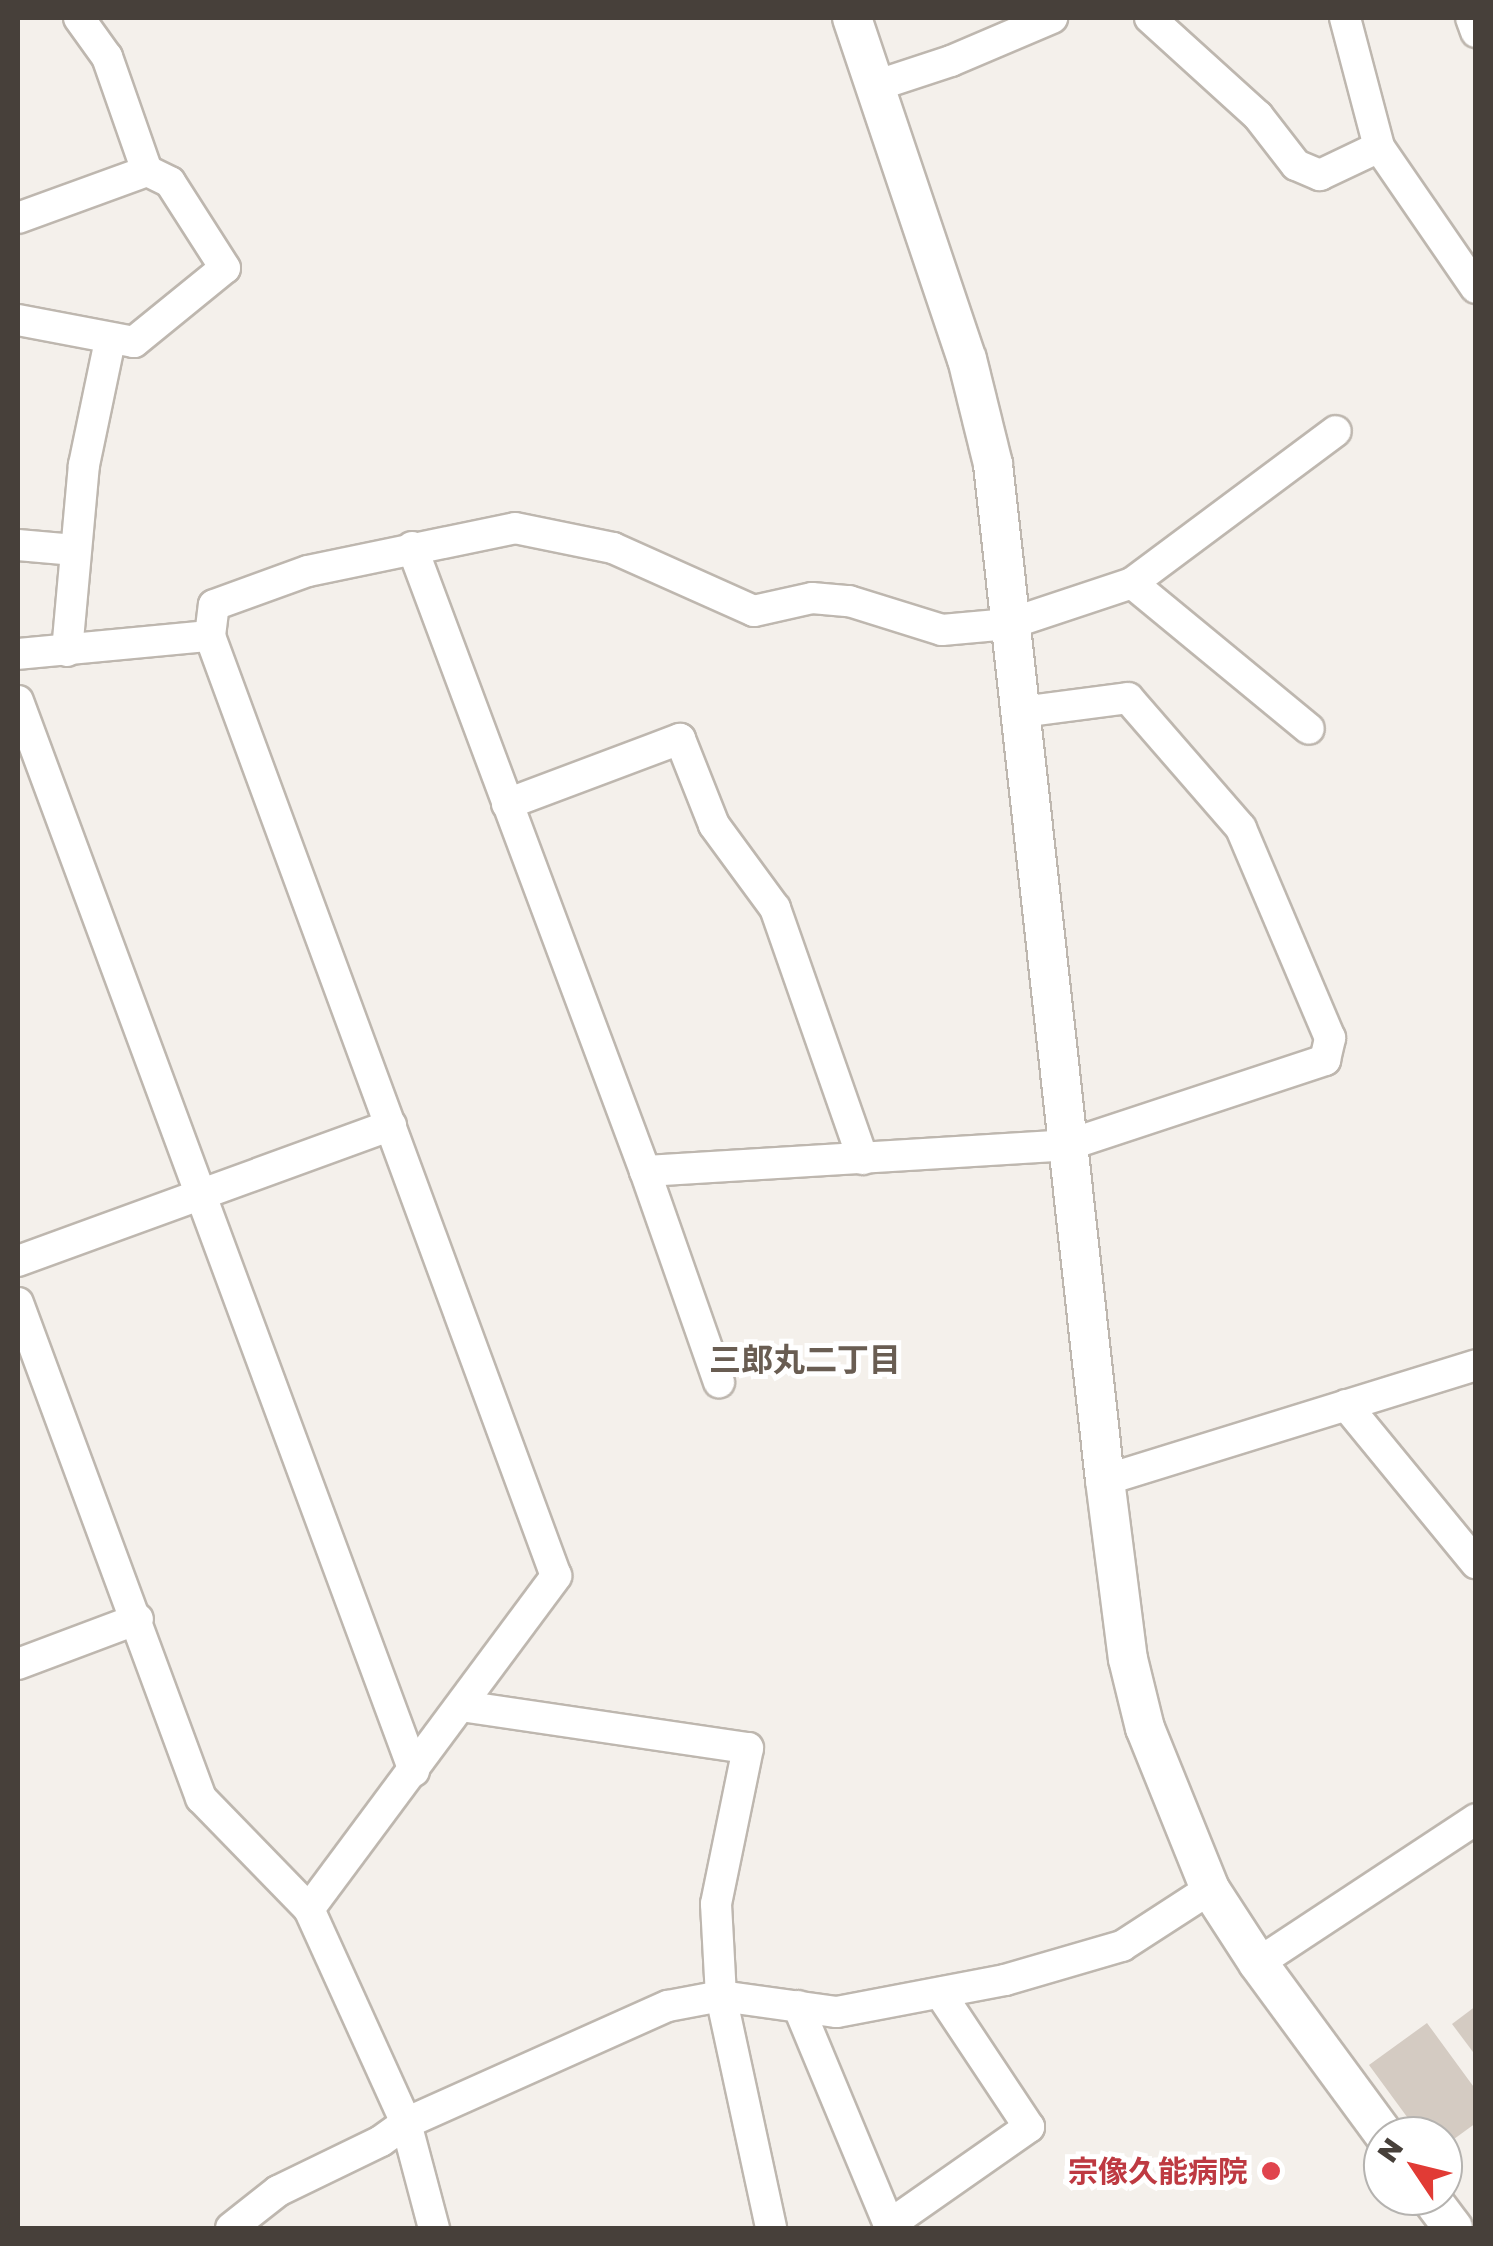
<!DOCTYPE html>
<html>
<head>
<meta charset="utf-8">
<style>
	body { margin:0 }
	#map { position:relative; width:1493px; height:2246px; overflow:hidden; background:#f4f0eb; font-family:"Golos Text","Noto Sans JP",sans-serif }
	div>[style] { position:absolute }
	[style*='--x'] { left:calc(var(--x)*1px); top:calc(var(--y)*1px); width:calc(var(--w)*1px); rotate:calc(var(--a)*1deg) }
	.building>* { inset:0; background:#d4cbc2 }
	.roads { filter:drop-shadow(2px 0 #beb7af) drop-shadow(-2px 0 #beb7af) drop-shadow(0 2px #beb7af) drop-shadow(0 -2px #beb7af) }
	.minor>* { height:30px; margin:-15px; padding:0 15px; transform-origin:15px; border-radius:15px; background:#fff }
	.tertiary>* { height:38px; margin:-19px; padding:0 19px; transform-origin:19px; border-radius:19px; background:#fff }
	.dots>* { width:28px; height:28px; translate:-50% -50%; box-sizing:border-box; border:5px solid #fff; border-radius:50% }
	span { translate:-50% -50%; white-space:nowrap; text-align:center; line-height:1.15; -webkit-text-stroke:10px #fff; paint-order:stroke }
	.health-label { font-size:30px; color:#be3a42; font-weight:700 }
	.right { translate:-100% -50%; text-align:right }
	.neighbourhood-label { font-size:32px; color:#695d52; font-weight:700 }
	.frame { position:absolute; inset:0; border:20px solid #47403a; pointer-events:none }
	.north { position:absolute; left:1363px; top:2116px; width:100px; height:100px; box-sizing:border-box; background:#fff; border:2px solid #b5b3b0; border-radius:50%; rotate:305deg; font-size:28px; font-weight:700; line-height:40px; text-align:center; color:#47403a }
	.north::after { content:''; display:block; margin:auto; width:35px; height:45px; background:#e13b35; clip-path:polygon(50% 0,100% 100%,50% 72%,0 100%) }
</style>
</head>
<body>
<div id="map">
	<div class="building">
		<div style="clip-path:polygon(1476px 2006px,1476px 2056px,1452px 2024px)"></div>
		<div style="clip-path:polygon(1427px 2023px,1476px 2090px,1476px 2123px,1443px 2147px,1443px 2136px,1421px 2136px,1369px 2065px)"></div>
	</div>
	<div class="roads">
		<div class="minor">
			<div style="--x:1150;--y:18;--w:146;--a:42.2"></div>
			<div style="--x:1258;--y:116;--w:62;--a:52.2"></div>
			<div style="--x:1296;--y:165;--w:26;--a:23"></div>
			<div style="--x:1320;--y:175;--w:65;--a:-25.4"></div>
			<div style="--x:1345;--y:18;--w:133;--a:75.2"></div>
			<div style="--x:1379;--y:147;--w:171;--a:55.5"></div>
			<div style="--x:1471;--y:18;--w:15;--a:70"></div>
			<div style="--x:875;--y:86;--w:80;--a:-18.2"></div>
			<div style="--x:951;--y:61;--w:110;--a:-23.1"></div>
			<div style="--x:18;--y:218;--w:137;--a:-20"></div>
			<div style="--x:18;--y:320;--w:118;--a:10.7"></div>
			<div style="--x:134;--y:342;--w:117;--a:-39.1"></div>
			<div style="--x:225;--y:268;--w:102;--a:-122.6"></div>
			<div style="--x:170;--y:182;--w:25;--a:-154"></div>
			<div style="--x:147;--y:171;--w:121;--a:-109.3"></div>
			<div style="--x:107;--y:57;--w:48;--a:-125.7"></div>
			<div style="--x:18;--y:545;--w:57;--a:5"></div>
			<div style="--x:412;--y:547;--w:666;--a:69.52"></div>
			<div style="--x:645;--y:1171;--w:424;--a:-3.5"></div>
			<div style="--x:1068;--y:1145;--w:271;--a:-18.3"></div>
			<div style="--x:1325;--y:1060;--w:23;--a:-77"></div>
			<div style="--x:1330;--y:1038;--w:228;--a:-113"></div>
			<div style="--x:1241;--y:828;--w:172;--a:-131"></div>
			<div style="--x:1128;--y:698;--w:107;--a:172.5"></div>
			<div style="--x:1132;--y:583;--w:254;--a:-36.7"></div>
			<div style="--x:67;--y:651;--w:187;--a:-84.8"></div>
			<div style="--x:84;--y:465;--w:127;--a:-78.2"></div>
			<div style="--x:18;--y:654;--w:193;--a:-5.4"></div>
			<div style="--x:18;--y:701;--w:1141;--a:69.69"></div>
			<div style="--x:507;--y:804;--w:185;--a:-20.6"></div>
			<div style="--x:680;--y:739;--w:92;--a:68.4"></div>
			<div style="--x:714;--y:825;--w:103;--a:53.7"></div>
			<div style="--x:775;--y:908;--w:266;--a:70.7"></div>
			<div style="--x:645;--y:1171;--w:224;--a:70.7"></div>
			<div style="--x:18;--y:1261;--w:397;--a:-20"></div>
			<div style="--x:18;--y:1303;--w:528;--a:69.71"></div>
			<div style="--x:201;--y:1798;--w:155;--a:45.8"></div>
			<div style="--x:309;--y:1909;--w:235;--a:65.6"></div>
			<div style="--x:406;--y:2123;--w:109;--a:75.1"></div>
			<div style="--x:1346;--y:1405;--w:205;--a:50.6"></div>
			<div style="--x:1105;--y:1480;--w:388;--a:-17.2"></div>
			<div style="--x:18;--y:1664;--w:128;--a:-20.6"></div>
			<div style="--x:462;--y:1706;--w:289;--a:8.4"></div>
			<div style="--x:748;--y:1748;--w:159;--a:101.6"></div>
			<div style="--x:716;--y:1904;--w:92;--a:86.9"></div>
			<div style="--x:721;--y:1996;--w:237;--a:77.8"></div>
			<div style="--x:309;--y:1909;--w:415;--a:-53.4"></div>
			<div style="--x:556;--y:1576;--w:1002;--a:-110.21"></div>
			<div style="--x:210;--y:636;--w:31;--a:-83"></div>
			<div style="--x:214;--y:605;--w:100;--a:-19.9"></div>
			<div style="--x:308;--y:571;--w:211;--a:-11.7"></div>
			<div style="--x:515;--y:528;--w:100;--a:11.5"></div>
			<div style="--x:613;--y:548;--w:154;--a:24.1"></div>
			<div style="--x:754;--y:611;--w:59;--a:-12.6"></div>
			<div style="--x:812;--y:598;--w:37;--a:5"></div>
			<div style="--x:849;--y:601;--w:97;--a:17.3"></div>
			<div style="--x:942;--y:630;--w:67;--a:-5.1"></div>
			<div style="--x:1009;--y:624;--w:130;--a:-18.4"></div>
			<div style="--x:1132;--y:583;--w:229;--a:39.5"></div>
			<div style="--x:1258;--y:1963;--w:261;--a:-33.4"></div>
			<div style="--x:798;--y:2006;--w:237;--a:67.4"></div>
			<div style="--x:889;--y:2225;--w:171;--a:-35"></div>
			<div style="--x:1029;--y:2127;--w:161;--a:-123.6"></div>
			<div style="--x:231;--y:2228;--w:60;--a:-38.2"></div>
			<div style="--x:278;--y:2191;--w:114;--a:-25.9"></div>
			<div style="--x:381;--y:2141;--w:31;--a:-36"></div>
			<div style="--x:406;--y:2123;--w:287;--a:-24.1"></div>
			<div style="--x:668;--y:2006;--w:54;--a:-10.7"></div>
			<div style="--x:721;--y:1996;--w:117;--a:7.9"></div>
			<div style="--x:837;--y:2012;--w:171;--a:-10.8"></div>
			<div style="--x:1005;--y:1980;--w:122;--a:-16.2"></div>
			<div style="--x:1122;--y:1946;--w:105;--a:-32.9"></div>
		</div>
		<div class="tertiary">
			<div style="--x:852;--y:18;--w:360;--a:71.4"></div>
			<div style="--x:967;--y:359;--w:108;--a:76.1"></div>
			<div style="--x:993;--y:464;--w:1022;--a:83.71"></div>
			<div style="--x:1105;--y:1480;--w:180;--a:82.7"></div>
			<div style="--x:1128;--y:1659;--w:71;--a:76.2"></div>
			<div style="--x:1145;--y:1728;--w:174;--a:68"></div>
			<div style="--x:1210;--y:1889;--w:88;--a:57"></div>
			<div style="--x:1258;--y:1963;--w:215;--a:53.7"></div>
			<div style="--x:1429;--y:2196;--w:40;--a:53"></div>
		</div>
	</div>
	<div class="dots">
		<div style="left:1271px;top:2171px;background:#e0444e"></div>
	</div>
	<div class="health-label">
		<span class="right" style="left:1248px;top:2171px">宗像久能病院</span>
	</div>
	<div class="neighbourhood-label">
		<span style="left:805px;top:1359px">三郎丸二丁目</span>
	</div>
	<div class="frame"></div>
	<div class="north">N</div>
</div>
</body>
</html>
